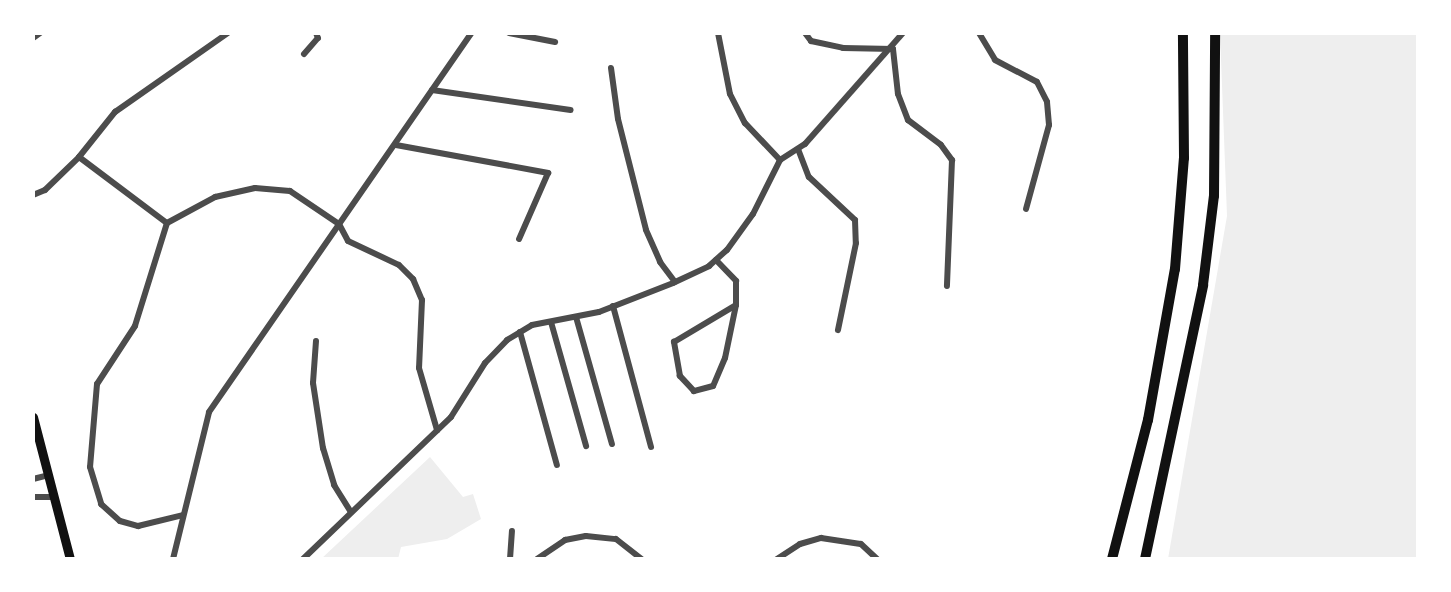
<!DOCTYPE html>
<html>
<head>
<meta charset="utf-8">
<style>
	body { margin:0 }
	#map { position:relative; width:1451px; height:592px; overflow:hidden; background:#fff; font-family:Helvetica,sans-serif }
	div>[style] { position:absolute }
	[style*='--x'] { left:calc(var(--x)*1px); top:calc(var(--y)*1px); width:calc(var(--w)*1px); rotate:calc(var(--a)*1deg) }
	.green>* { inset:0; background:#eee }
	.minor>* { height:6px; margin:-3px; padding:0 3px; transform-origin:3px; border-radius:3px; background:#4c4c4c }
	.secondary>* { height:9px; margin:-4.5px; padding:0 4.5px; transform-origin:4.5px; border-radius:4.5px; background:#111 }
	.motorway>* { height:10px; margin:-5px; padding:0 5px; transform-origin:5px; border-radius:5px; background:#111 }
	span { translate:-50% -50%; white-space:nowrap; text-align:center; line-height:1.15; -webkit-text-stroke:7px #fff; paint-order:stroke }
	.frame { position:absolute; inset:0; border:35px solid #fff; pointer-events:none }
</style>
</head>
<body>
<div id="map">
	<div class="green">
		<div style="clip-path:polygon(1220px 33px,1418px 33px,1418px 559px,1168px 559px,1227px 216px)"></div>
		<div style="clip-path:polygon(430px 457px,463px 497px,473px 494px,481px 519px,447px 539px,401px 547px,398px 559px,321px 559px)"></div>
	</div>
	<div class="minor">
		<div style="--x:509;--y:33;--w:47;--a:11.1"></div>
		<div style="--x:718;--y:33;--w:62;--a:78.9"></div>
		<div style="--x:730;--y:94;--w:33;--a:63"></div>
		<div style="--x:745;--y:123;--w:51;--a:46.6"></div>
		<div style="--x:805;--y:33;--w:10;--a:53"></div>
		<div style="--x:811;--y:41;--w:33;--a:12"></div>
		<div style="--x:843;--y:48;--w:50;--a:1.1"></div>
		<div style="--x:893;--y:49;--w:45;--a:83.7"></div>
		<div style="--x:898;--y:94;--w:28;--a:69"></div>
		<div style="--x:908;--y:120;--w:41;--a:37.1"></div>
		<div style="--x:941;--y:145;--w:19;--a:54"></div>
		<div style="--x:952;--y:160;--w:126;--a:92.3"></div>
		<div style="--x:979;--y:33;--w:31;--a:59"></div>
		<div style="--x:995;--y:60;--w:47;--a:27.6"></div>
		<div style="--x:1037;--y:82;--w:22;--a:63"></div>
		<div style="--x:1047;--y:102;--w:23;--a:85"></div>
		<div style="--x:1049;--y:125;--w:87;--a:105.3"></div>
		<div style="--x:33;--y:38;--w:9;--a:-36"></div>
		<div style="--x:304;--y:54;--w:21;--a:-49"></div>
		<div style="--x:318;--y:38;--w:5;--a:-112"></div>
		<div style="--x:611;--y:68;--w:51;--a:82.2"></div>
		<div style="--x:618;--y:119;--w:114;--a:75.8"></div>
		<div style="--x:646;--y:230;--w:35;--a:66"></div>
		<div style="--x:660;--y:262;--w:25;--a:53"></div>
		<div style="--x:432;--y:90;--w:140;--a:8.2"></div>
		<div style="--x:396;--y:145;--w:155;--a:10.4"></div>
		<div style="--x:548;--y:173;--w:72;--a:113.7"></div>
		<div style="--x:798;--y:149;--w:30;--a:69"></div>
		<div style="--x:809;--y:177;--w:63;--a:43.1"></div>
		<div style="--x:855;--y:220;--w:23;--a:88"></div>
		<div style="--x:856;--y:243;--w:89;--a:101.7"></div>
		<div style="--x:79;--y:157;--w:110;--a:36.9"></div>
		<div style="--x:167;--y:223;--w:55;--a:-28.4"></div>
		<div style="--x:215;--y:197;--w:41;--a:-12.7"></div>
		<div style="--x:255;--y:188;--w:35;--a:5"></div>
		<div style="--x:290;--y:191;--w:59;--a:34"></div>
		<div style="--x:339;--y:224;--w:19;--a:62"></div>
		<div style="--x:348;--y:241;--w:56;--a:25.2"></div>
		<div style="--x:399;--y:265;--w:20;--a:45"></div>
		<div style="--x:413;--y:279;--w:23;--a:67"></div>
		<div style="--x:422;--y:300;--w:68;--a:92.5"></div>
		<div style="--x:419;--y:368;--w:65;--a:73.8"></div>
		<div style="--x:33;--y:195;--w:13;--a:-23"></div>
		<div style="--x:45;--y:190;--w:47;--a:-44.1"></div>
		<div style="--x:79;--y:157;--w:58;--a:-51.3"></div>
		<div style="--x:115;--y:112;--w:138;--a:-35"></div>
		<div style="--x:167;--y:223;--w:108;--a:107.3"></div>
		<div style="--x:135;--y:326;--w:69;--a:123.2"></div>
		<div style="--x:97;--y:384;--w:83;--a:94.8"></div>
		<div style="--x:90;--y:467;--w:39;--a:73"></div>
		<div style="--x:101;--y:504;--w:25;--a:42"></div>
		<div style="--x:120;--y:521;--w:19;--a:16"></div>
		<div style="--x:138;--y:526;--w:46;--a:-13.7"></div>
		<div style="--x:716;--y:260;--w:29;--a:46"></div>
		<div style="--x:736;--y:281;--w:24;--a:90"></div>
		<div style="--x:736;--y:305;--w:54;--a:101.7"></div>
		<div style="--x:725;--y:358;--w:30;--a:113"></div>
		<div style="--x:713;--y:386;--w:20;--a:165"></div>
		<div style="--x:694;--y:391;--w:21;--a:-133"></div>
		<div style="--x:680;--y:376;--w:35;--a:-100"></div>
		<div style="--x:674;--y:342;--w:72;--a:-30.8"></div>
		<div style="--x:613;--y:306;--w:146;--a:74.9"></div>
		<div style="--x:576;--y:317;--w:132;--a:74.2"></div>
		<div style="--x:551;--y:322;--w:129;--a:74.2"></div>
		<div style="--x:520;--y:332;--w:138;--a:74.5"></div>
		<div style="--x:316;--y:341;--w:42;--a:94.1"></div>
		<div style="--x:313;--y:383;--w:66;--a:81.3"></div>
		<div style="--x:323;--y:448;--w:39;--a:73"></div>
		<div style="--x:334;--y:485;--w:32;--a:58"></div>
		<div style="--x:33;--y:479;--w:16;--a:-14"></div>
		<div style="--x:33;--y:497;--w:21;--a:0"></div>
		<div style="--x:173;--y:559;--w:151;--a:-76.2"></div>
		<div style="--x:209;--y:412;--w:461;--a:-55.3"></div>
		<div style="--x:303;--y:559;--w:205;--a:-43.8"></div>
		<div style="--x:451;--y:417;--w:64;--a:-57.8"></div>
		<div style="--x:485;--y:363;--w:32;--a:-46"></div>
		<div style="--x:507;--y:340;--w:29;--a:-31"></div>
		<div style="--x:532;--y:325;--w:68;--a:-11"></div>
		<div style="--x:599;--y:312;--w:79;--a:-21.4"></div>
		<div style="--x:673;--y:283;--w:40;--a:-25"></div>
		<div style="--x:709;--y:266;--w:24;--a:-42"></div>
		<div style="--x:727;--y:250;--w:44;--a:-54.2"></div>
		<div style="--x:753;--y:214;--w:60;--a:-63.4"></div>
		<div style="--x:780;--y:160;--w:30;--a:-33"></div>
		<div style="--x:805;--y:144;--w:148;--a:-48.6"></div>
		<div style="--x:510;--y:559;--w:28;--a:-86"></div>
		<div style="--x:537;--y:559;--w:34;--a:-34"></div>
		<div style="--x:565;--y:540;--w:21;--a:-11"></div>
		<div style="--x:586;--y:536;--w:30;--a:6"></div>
		<div style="--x:616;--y:539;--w:33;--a:38"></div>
		<div style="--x:777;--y:559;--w:27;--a:-33"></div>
		<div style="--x:800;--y:544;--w:22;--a:-16"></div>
		<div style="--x:821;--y:538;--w:40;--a:8.5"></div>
		<div style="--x:861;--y:544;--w:22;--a:43"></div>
	</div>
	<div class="secondary">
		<div style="--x:33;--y:417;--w:147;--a:75.4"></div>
	</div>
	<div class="motorway">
		<div style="--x:1112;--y:559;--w:144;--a:-75.5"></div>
		<div style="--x:1148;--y:420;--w:153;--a:-79.9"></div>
		<div style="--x:1175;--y:269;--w:111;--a:-85.4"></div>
		<div style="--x:1184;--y:158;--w:125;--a:-90.5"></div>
		<div style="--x:1145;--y:559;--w:280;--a:-78"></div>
		<div style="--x:1203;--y:285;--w:90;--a:-83"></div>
		<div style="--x:1214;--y:196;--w:163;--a:-89.6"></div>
	</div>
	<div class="frame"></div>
</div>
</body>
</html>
